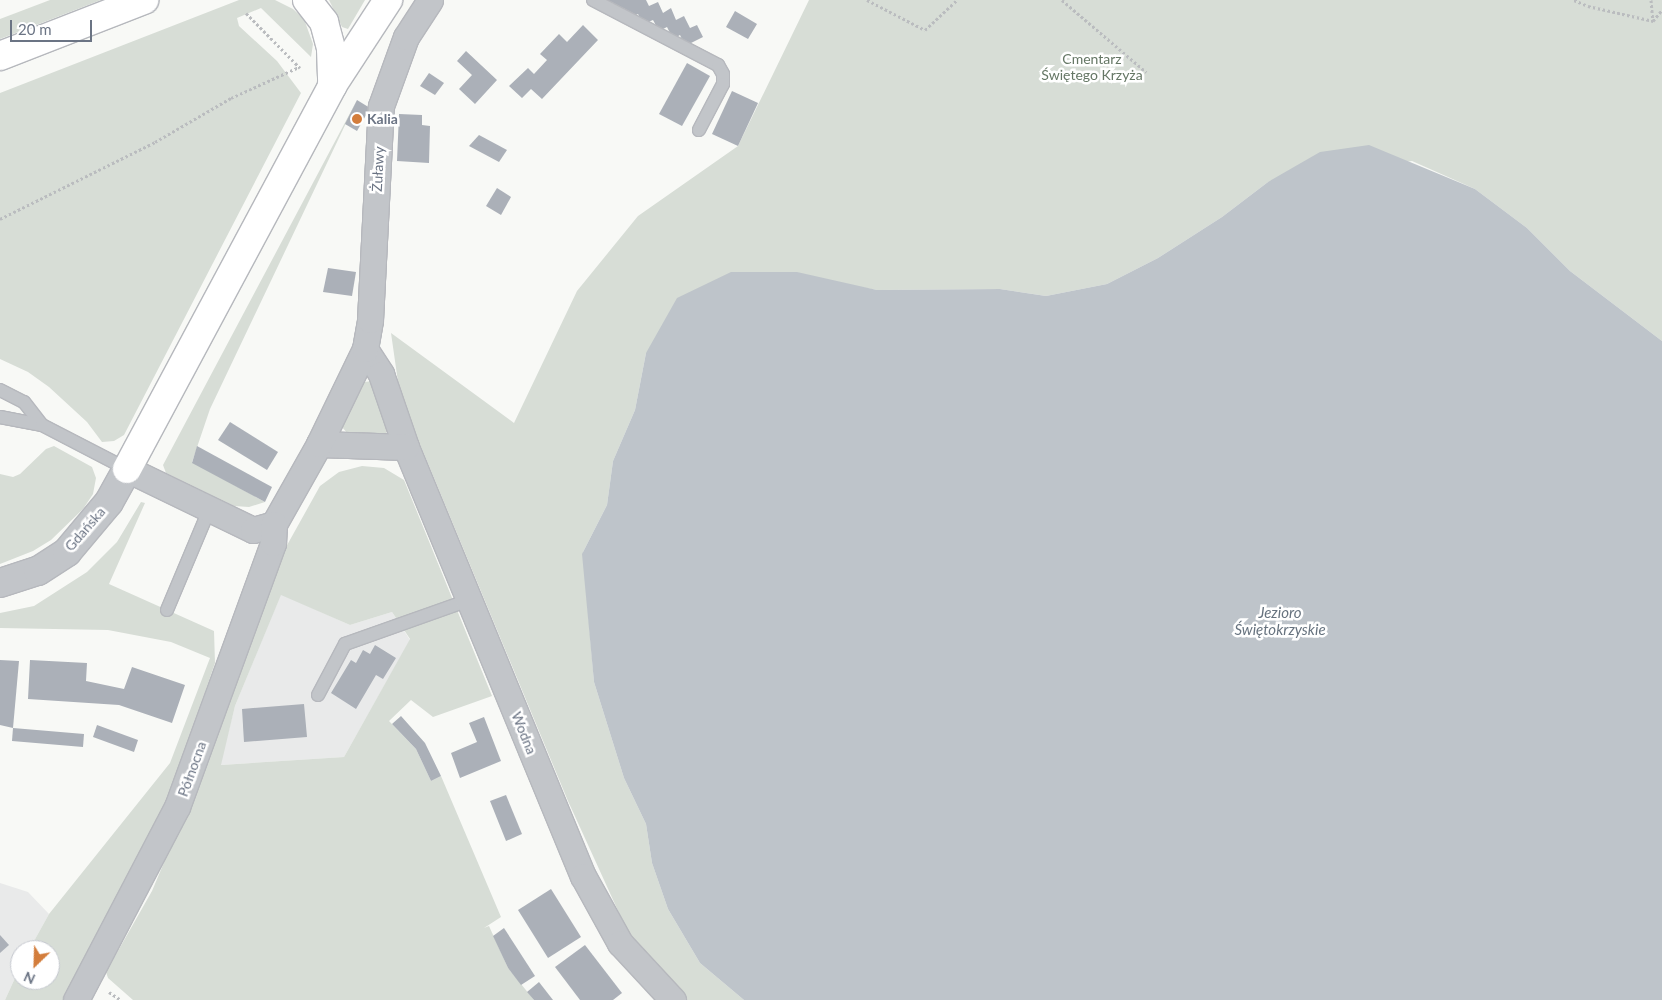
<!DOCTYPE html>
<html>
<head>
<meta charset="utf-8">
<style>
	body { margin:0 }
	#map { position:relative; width:1662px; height:1000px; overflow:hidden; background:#f8f9f6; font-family:Lato,sans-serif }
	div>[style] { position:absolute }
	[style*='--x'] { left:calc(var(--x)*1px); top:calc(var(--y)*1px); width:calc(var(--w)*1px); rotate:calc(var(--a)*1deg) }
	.built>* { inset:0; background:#e9eaea }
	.green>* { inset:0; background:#d7ddd6 }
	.water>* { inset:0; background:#bec4ca }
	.building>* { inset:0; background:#abb0b8 }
	.path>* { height:3px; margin-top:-1.5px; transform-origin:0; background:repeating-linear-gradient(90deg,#babcbf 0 2.5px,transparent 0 5px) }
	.roads { filter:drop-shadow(1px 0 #b6b8bd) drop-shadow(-1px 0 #b6b8bd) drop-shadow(0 1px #b6b8bd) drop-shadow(0 -1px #b6b8bd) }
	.service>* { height:12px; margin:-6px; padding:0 6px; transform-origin:6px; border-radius:6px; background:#c2c5c9 }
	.minor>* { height:25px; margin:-12.5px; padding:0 12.5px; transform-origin:12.5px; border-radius:12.5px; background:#c2c5c9 }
	.tertiary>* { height:28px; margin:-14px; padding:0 14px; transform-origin:14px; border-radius:14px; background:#c2c5c9 }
	.primary>* { height:28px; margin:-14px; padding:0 14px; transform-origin:14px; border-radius:14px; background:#fff }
	.dots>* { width:14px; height:14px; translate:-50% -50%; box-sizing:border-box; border:2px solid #fff; border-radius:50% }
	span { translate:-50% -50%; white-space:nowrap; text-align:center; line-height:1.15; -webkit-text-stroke:5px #fff; paint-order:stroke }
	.park-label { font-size:14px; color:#657765 }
	.poi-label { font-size:14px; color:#6b7484; font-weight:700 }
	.left { translate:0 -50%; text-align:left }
	.street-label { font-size:14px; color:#6b7484 }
	.water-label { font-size:15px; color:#67737f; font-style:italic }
	.north { position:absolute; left:10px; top:940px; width:50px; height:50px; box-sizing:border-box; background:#fff; border:1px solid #c4c7ce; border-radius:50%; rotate:204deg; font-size:14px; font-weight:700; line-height:20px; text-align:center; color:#6b7484 }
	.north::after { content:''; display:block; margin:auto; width:18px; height:22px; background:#d37d3c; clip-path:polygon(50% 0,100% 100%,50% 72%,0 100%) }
	.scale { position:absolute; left:10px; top:20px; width:82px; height:22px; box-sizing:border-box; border:2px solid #6b7484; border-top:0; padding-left:6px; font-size:15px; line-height:18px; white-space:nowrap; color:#6b7484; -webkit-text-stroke:4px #fff; paint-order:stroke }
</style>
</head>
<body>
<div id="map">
	<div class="built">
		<div style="clip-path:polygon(281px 594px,350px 625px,392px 612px,410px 640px,344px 757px,220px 765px,235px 706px)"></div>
		<div style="clip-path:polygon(0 883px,28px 892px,49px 914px,29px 950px,20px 950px,20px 967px,5px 1000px,0 1000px)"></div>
	</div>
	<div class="green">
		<div style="clip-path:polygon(50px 0,101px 0,0 39px,0 19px)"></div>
		<div style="clip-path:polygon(239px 0,275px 0,293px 9px,304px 19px,313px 44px,311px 57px,261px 8px,237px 18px,239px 26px,277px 61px,301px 93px,124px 435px,114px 441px,102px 442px,87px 422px,49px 387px,28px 372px,0 359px,0 93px)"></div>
		<div style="clip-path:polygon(329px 0,365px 0,348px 29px,342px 27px)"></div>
		<div style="clip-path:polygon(809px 0,1662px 0,1662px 341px,1570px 271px,1527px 228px,1475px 189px,1412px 161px,1268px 182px,1222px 217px,1158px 258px,1107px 284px,1046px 296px,1000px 289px,877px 290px,848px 285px,646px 353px,635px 410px,613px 461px,607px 505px,583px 552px,594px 682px,624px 778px,646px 824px,652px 863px,668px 909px,700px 963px,744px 1000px,687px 1000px,630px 937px,568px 801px,400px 396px,391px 333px,514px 423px,577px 291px,638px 216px,738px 146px)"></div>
		<div style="clip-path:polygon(357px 100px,210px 409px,192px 462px,265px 502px,249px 507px,234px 506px,166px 473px,163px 465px)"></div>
		<div style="clip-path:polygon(374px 381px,388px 430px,385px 435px,348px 434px,342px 427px,364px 382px)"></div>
		<div style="clip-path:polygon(54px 446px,92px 467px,96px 478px,93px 494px,83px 509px,51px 540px,33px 551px,0 564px,0 474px,13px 477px,20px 474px,46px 449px)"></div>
		<div style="clip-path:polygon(evenodd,362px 466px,384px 468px,404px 480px,492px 696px,433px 717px,411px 700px,389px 721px,416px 749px,431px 781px,441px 776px,501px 917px,484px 928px,489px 926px,508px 968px,534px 1000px,133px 1000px,108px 978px,106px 972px,152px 891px,187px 808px,281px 556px,320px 486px,339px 472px,362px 466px,281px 595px,350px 625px,392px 612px,410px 639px,344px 757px,221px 765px,235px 706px,281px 595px)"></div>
		<div style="clip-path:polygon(141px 502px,145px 503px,109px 584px,214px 631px,215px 663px,170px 795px,80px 973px,63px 1000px,5px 1000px,20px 967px,20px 980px,50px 980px,50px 950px,29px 950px,49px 914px,170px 763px,210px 658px,171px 642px,108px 630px,0 628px,0 613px,34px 606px,87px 572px,117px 542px)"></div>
	</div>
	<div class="water">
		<div style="clip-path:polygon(1369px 145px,1475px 189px,1527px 228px,1570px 271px,1662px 341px,1662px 1000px,744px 1000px,700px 963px,668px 909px,652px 863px,646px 824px,624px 778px,594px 682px,582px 554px,607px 505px,613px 461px,635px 410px,646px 353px,677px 298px,731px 272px,797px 272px,877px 290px,1000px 289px,1046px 296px,1107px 284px,1158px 258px,1222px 217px,1268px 182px,1320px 152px)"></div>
	</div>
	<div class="building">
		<div style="clip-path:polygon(603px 0,646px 0,649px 6px,658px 2px,663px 13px,671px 8px,676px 20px,684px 16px,690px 28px,697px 25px,703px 37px,685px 46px,680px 35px,673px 39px,667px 27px,659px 31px,653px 20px,643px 24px,638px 14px,629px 18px,624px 8px,617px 12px,612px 2px,605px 5px)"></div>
		<div style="clip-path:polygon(735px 11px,757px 24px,748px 39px,726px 27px)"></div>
		<div style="clip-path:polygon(583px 25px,598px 40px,542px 99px,531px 89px,522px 98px,509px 86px,528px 68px,534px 74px,547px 60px,540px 54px,559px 34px,567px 42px)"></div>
		<div style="clip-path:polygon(466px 51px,497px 80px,475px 104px,459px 89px,472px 75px,457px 61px)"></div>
		<div style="clip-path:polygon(687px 63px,710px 76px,682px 126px,659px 114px)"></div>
		<div style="clip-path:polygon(429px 73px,444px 83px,435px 95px,420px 86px)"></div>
		<div style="clip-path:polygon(732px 91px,758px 103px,738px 146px,712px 134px)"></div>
		<div style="clip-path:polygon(357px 100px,370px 108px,357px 131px,345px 124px)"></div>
		<div style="clip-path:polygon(399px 114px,422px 115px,422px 125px,430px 126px,429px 163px,397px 161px)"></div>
		<div style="clip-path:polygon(479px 135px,507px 150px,499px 162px,469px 146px)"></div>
		<div style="clip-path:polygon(497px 188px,511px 197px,501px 215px,486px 206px)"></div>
		<div style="clip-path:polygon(328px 268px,356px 272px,352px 296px,323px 292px)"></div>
		<div style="clip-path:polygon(230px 422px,278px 452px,267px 470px,218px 440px)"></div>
		<div style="clip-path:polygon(197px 446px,272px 487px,265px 502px,192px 463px)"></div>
		<div style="clip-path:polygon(375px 645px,396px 658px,383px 679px,376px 675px,356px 709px,331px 693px,351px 660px,356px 663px,363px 650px,370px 654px)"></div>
		<div style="clip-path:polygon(0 660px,19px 661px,13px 728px,0 725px)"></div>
		<div style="clip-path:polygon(30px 660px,87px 663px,86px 681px,124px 689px,132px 667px,185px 685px,172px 723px,119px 705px,28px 699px)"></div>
		<div style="clip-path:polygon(304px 704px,307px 737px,244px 742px,242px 709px)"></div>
		<div style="clip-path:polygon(401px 716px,425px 743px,441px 776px,431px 781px,416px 749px,392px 724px)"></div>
		<div style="clip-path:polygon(484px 717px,501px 761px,460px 778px,451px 753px,477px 742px,469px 723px)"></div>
		<div style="clip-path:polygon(97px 725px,138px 740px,134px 752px,93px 737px)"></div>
		<div style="clip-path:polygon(13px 728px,84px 734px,83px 747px,12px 741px)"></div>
		<div style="clip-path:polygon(506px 795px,522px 834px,506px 841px,490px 801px)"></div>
		<div style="clip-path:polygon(551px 889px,581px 937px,548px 958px,518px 910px)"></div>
		<div style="clip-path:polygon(504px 928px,535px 976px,521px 985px,508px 968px,493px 936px)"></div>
		<div style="clip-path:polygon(0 935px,9px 945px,0 953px)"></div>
		<div style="clip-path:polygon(585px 945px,622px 993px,613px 1000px,580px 1000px,555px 967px)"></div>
		<div style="clip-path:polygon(539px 982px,553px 1000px,534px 1000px,527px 992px)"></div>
	</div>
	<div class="path">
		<div style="--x:867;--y:0;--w:65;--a:27.3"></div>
		<div style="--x:925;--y:30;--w:44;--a:-43.2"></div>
		<div style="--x:1062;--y:0;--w:111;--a:40.6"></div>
		<div style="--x:1574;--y:0;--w:15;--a:23"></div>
		<div style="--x:1588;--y:6;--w:67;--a:13"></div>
		<div style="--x:1653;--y:21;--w:14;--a:-51"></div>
		<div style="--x:1651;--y:0;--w:21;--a:85"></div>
		<div style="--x:246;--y:13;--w:77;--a:45.5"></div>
		<div style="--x:0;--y:219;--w:173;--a:-26.4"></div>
		<div style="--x:155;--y:142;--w:88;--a:-30.1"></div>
		<div style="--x:231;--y:98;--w:75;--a:-24.5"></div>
		<div style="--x:109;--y:992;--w:14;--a:34"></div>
	</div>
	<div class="roads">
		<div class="service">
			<div style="--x:593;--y:0;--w:141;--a:27.5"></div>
			<div style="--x:718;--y:65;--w:10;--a:61"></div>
			<div style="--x:723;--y:74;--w:10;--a:90"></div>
			<div style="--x:723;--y:84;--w:52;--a:117.6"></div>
			<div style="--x:0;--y:390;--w:27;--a:27"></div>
			<div style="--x:24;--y:402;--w:29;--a:52"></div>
			<div style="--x:0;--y:417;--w:43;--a:10.8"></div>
			<div style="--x:42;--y:425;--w:96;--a:27.4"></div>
			<div style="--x:167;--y:610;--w:108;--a:-67.2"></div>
			<div style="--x:318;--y:695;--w:58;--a:-62.1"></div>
			<div style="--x:345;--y:644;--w:132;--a:-19.5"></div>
		</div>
		<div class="minor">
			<div style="--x:365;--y:349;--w:30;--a:57"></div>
			<div style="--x:381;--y:374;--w:77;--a:71.1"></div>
			<div style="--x:406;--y:447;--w:464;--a:67.6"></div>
			<div style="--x:583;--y:876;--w:77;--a:61.1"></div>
			<div style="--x:620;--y:943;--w:78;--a:47.1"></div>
			<div style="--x:319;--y:444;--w:87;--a:2"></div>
			<div style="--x:127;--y:469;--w:140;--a:25.8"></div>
			<div style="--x:253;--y:530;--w:22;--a:-16"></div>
			<div style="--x:274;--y:524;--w:92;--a:-60.6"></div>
			<div style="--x:319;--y:444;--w:106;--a:-64.2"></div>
			<div style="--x:365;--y:349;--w:29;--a:-80"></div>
			<div style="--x:370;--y:320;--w:214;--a:-87.1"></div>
			<div style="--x:381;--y:106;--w:73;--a:-70.1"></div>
			<div style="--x:406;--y:37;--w:44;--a:-57"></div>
			<div style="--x:76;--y:1000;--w:218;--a:-62.4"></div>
			<div style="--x:177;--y:807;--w:281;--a:-70"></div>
			<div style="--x:273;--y:543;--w:19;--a:-87"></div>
		</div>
		<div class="tertiary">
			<div style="--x:0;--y:583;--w:40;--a:-18"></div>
			<div style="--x:38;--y:571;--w:35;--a:-33"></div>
			<div style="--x:67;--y:552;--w:65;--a:-50"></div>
			<div style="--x:109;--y:502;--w:38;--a:-61"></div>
		</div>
		<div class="primary">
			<div style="--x:307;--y:0;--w:28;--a:52"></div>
			<div style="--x:324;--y:22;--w:28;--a:75"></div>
			<div style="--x:331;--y:49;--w:37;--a:88"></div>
			<div style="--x:0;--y:56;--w:155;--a:-21.3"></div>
			<div style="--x:127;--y:469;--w:434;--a:-61.8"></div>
			<div style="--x:332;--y:86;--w:103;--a:-56.9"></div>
		</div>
	</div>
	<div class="dots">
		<div style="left:357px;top:119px;background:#d37d3c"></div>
	</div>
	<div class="park-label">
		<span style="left:1092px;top:67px">Cmentarz<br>Świętego Krzyża</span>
	</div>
	<div class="poi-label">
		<span class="left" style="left:367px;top:119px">Kalia</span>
	</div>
	<div class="street-label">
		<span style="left:378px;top:169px;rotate:-87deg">Żuławy</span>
		<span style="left:85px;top:529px;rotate:-49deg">Gdańska</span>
		<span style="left:524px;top:733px;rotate:68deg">Wodna</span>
		<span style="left:192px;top:769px;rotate:-70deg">Północna</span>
	</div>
	<div class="water-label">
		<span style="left:1280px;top:621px">Jezioro<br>Świętokrzyskie</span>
	</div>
	<div class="north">N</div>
	<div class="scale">20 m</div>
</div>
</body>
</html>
